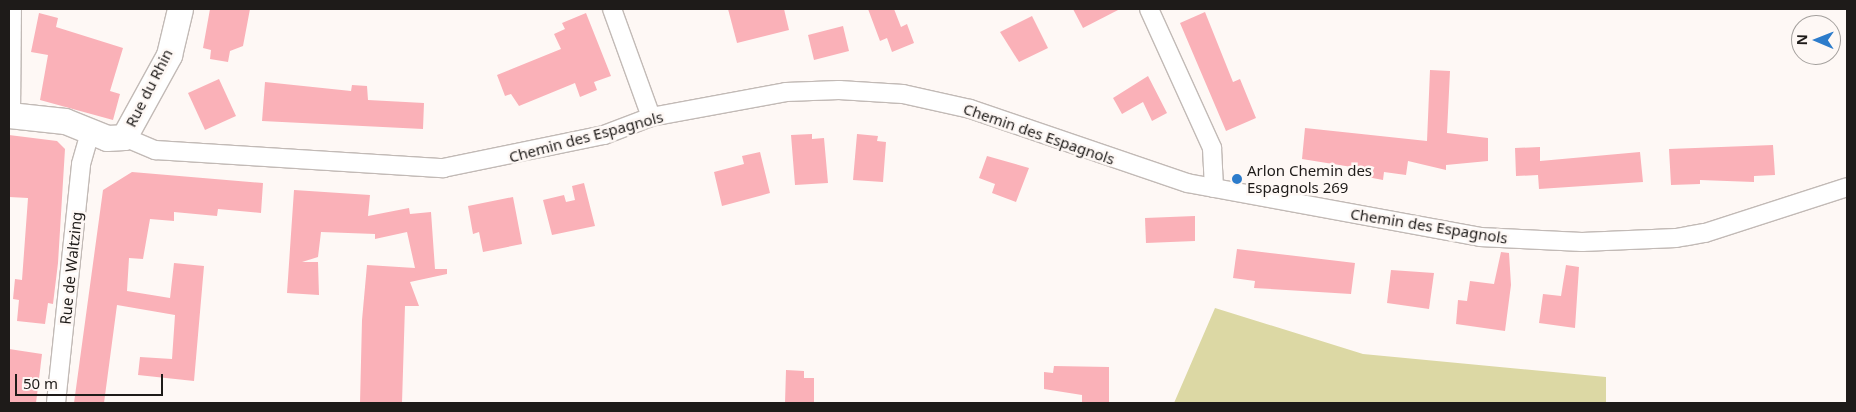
<!DOCTYPE html>
<html>
<head>
<meta charset="utf-8">
<style>
	body { margin:0 }
	#map { position:relative; width:1856px; height:412px; overflow:hidden; background:#fef8f5; font-family:"Noto Sans",sans-serif }
	div>[style] { position:absolute }
	[style*='--x'] { left:calc(var(--x)*1px); top:calc(var(--y)*1px); width:calc(var(--w)*1px); rotate:calc(var(--a)*1deg) }
	.green>* { inset:0; background:#dcd8a4 }
	.building>* { inset:0; background:#fab1b8 }
	.roads { filter:drop-shadow(1px 0 #c2bab6) drop-shadow(-1px 0 #c2bab6) drop-shadow(0 1px #c2bab6) drop-shadow(0 -1px #c2bab6) }
	.street>* { height:18px; margin:-9px; padding:0 9px; transform-origin:9px; border-radius:9px; background:#fff }
	.secondary>* { height:25px; margin:-12.5px; padding:0 12.5px; transform-origin:12.5px; border-radius:12.5px; background:#fff }
	.dots>* { width:14px; height:14px; translate:-50% -50%; box-sizing:border-box; border:2px solid #fef8f5; border-radius:50% }
	span { translate:-50% -50%; white-space:nowrap; text-align:center; line-height:1.15; -webkit-text-stroke:5px #fef8f5; paint-order:stroke }
	.street-label { font-size:15px; color:#1e1b19 }
	.poi-label { font-size:15px; color:#1e1b19 }
	.left { translate:0 -50%; text-align:left }
	.frame { position:absolute; inset:0; border:10px solid #1e1b19; pointer-events:none }
	.north { position:absolute; left:1791px; top:15px; width:50px; height:50px; box-sizing:border-box; background:#fef8f5; border:1px solid #a4a09d; border-radius:50%; rotate:271deg; font-size:14px; font-weight:700; line-height:20px; text-align:center; color:#1e1b19 }
	.north::after { content:''; display:block; margin:auto; width:18px; height:22px; background:#2d7ccb; clip-path:polygon(50% 0,100% 100%,50% 72%,0 100%) }
	.scale { position:absolute; left:15px; top:374px; width:148px; height:22px; box-sizing:border-box; border:2px solid #1e1b19; border-top:0; padding-left:6px; font-size:15px; line-height:18px; white-space:nowrap; color:#1e1b19; -webkit-text-stroke:4px #fef8f5; paint-order:stroke }
</style>
</head>
<body>
<div id="map">
	<div class="green">
		<div style="clip-path:polygon(1215px 308px,1363px 354px,1606px 377px,1606px 403px,1174px 403px)"></div>
	</div>
	<div class="building">
		<div style="clip-path:polygon(210px 9px,250px 9px,243px 46px,230px 51px,228px 62px,210px 59px,211px 50px,203px 48px)"></div>
		<div style="clip-path:polygon(728px 9px,784px 9px,789px 30px,737px 43px)"></div>
		<div style="clip-path:polygon(868px 9px,894px 9px,901px 27px,907px 24px,914px 43px,892px 52px,887px 38px,880px 41px)"></div>
		<div style="clip-path:polygon(1073px 9px,1120px 9px,1083px 28px)"></div>
		<div style="clip-path:polygon(1205px 12px,1233px 82px,1240px 79px,1256px 118px,1226px 131px,1180px 23px)"></div>
		<div style="clip-path:polygon(39px 13px,58px 18px,56px 27px,123px 48px,110px 91px,120px 94px,113px 120px,40px 100px,48px 55px,31px 52px)"></div>
		<div style="clip-path:polygon(586px 13px,611px 76px,594px 82px,597px 90px,580px 97px,575px 83px,519px 106px,511px 94px,505px 96px,497px 75px,561px 49px,554px 34px,565px 29px,562px 23px)"></div>
		<div style="clip-path:polygon(1032px 16px,1048px 48px,1019px 62px,1000px 32px)"></div>
		<div style="clip-path:polygon(843px 26px,849px 51px,814px 60px,808px 35px)"></div>
		<div style="clip-path:polygon(1430px 70px,1450px 71px,1447px 133px,1488px 138px,1488px 161px,1446px 165px,1446px 170px,1408px 161px,1406px 175px,1384px 172px,1383px 180px,1362px 176px,1364px 169px,1302px 159px,1305px 128px,1427px 141px)"></div>
		<div style="clip-path:polygon(1148px 76px,1167px 113px,1152px 121px,1143px 102px,1122px 114px,1113px 98px)"></div>
		<div style="clip-path:polygon(219px 79px,236px 116px,205px 130px,188px 93px)"></div>
		<div style="clip-path:polygon(265px 82px,351px 91px,352px 85px,367px 86px,368px 100px,424px 103px,423px 129px,262px 121px)"></div>
		<div style="clip-path:polygon(812px 134px,812px 139px,824px 138px,828px 183px,795px 185px,791px 135px)"></div>
		<div style="clip-path:polygon(857px 134px,878px 136px,877px 141px,886px 142px,883px 182px,853px 180px)"></div>
		<div style="clip-path:polygon(9px 135px,57px 141px,65px 149px,58px 263px,53px 304px,48px 303px,45px 324px,17px 321px,19px 300px,13px 299px,15px 279px,22px 280px,28px 198px,9px 197px)"></div>
		<div style="clip-path:polygon(1773px 145px,1775px 175px,1754px 176px,1754px 182px,1700px 180px,1700px 184px,1671px 185px,1669px 149px)"></div>
		<div style="clip-path:polygon(1540px 147px,1540px 161px,1640px 152px,1643px 182px,1539px 189px,1538px 175px,1516px 176px,1515px 148px)"></div>
		<div style="clip-path:polygon(760px 152px,770px 193px,722px 206px,714px 172px,744px 164px,742px 156px)"></div>
		<div style="clip-path:polygon(987px 156px,1029px 168px,1016px 202px,992px 193px,995px 184px,979px 178px)"></div>
		<div style="clip-path:polygon(132px 172px,263px 183px,261px 213px,218px 209px,217px 216px,174px 212px,174px 221px,150px 219px,143px 259px,129px 258px,127px 291px,170px 298px,174px 263px,204px 266px,194px 381px,138px 375px,140px 357px,172px 359px,175px 315px,117px 305px,104px 403px,74px 403px,103px 190px)"></div>
		<div style="clip-path:polygon(584px 183px,595px 226px,552px 235px,543px 200px,564px 195px,566px 202px,575px 200px,572px 186px)"></div>
		<div style="clip-path:polygon(294px 190px,370px 195px,368px 216px,409px 208px,410px 214px,431px 212px,435px 269px,447px 269px,447px 274px,410px 282px,419px 306px,405px 306px,402px 403px,360px 403px,362px 320px,367px 265px,415px 268px,407px 232px,375px 239px,375px 234px,321px 232px,318px 257px,302px 262px,318px 262px,319px 295px,287px 293px)"></div>
		<div style="clip-path:polygon(513px 197px,522px 244px,483px 252px,479px 232px,473px 234px,468px 206px)"></div>
		<div style="clip-path:polygon(1195px 216px,1195px 241px,1146px 243px,1145px 218px)"></div>
		<div style="clip-path:polygon(1237px 249px,1355px 263px,1351px 294px,1254px 288px,1255px 281px,1233px 278px)"></div>
		<div style="clip-path:polygon(1501px 252px,1509px 253px,1511px 285px,1505px 331px,1456px 324px,1458px 300px,1467px 301px,1470px 281px,1494px 284px)"></div>
		<div style="clip-path:polygon(1566px 265px,1579px 267px,1575px 328px,1539px 323px,1543px 294px,1561px 296px)"></div>
		<div style="clip-path:polygon(1391px 270px,1434px 273px,1429px 309px,1387px 303px)"></div>
		<div style="clip-path:polygon(9px 349px,42px 354px,36px 403px,9px 403px)"></div>
		<div style="clip-path:polygon(1054px 366px,1109px 367px,1109px 403px,1082px 403px,1082px 395px,1044px 389px,1044px 372px,1053px 373px)"></div>
		<div style="clip-path:polygon(786px 370px,804px 371px,804px 378px,814px 378px,814px 403px,785px 403px)"></div>
	</div>
	<div class="roads">
		<div class="street">
			<div style="--x:612;--y:9;--w:115;--a:70.1"></div>
			<div style="--x:1149;--y:9;--w:153;--a:65.6"></div>
			<div style="--x:1212;--y:148;--w:40;--a:87.1"></div>
			<div style="--x:11;--y:115;--w:106;--a:-89.5"></div>
			<div style="--x:124;--y:137;--w:34;--a:23"></div>
			<div style="--x:155;--y:150;--w:289;--a:3.6"></div>
			<div style="--x:443;--y:168;--w:164;--a:-11.6"></div>
			<div style="--x:604;--y:135;--w:50;--a:-21"></div>
			<div style="--x:651;--y:117;--w:137;--a:-10.5"></div>
			<div style="--x:786;--y:92;--w:53;--a:-2.2"></div>
			<div style="--x:839;--y:90;--w:64;--a:3.6"></div>
			<div style="--x:903;--y:94;--w:69;--a:12.6"></div>
			<div style="--x:970;--y:109;--w:229;--a:18.8"></div>
			<div style="--x:1187;--y:183;--w:298;--a:10.4"></div>
			<div style="--x:1480;--y:237;--w:102;--a:2.8"></div>
			<div style="--x:1582;--y:242;--w:94;--a:-2.4"></div>
			<div style="--x:1676;--y:238;--w:29;--a:-10"></div>
			<div style="--x:1705;--y:233;--w:149;--a:-17.9"></div>
			<div style="--x:56;--y:403;--w:240;--a:-84"></div>
			<div style="--x:81;--y:164;--w:32;--a:-74"></div>
		</div>
		<div class="secondary">
			<div style="--x:9;--y:115;--w:56;--a:6.1"></div>
			<div style="--x:65;--y:121;--w:45;--a:22"></div>
			<div style="--x:107;--y:138;--w:17;--a:-3"></div>
			<div style="--x:124;--y:137;--w:94;--a:-61.2"></div>
			<div style="--x:169;--y:55;--w:47;--a:-76.6"></div>
		</div>
	</div>
	<div class="dots">
		<div style="left:1237px;top:179px;background:#2d7ccb"></div>
	</div>
	<div class="street-label">
		<span style="left:149px;top:88px;rotate:-63deg">Rue du Rhin</span>
		<span style="left:1039px;top:134px;rotate:19deg">Chemin des Espagnols</span>
		<span style="left:586px;top:137px;rotate:-15deg">Chemin des Espagnols</span>
		<span style="left:1429px;top:226px;rotate:9deg">Chemin des Espagnols</span>
		<span style="left:71px;top:268px;rotate:-84deg">Rue de Waltzing</span>
	</div>
	<div class="poi-label">
		<span class="left" style="left:1247px;top:179px">Arlon Chemin des<br>Espagnols 269</span>
	</div>
	<div class="frame"></div>
	<div class="north">N</div>
	<div class="scale">50 m</div>
</div>
</body>
</html>
